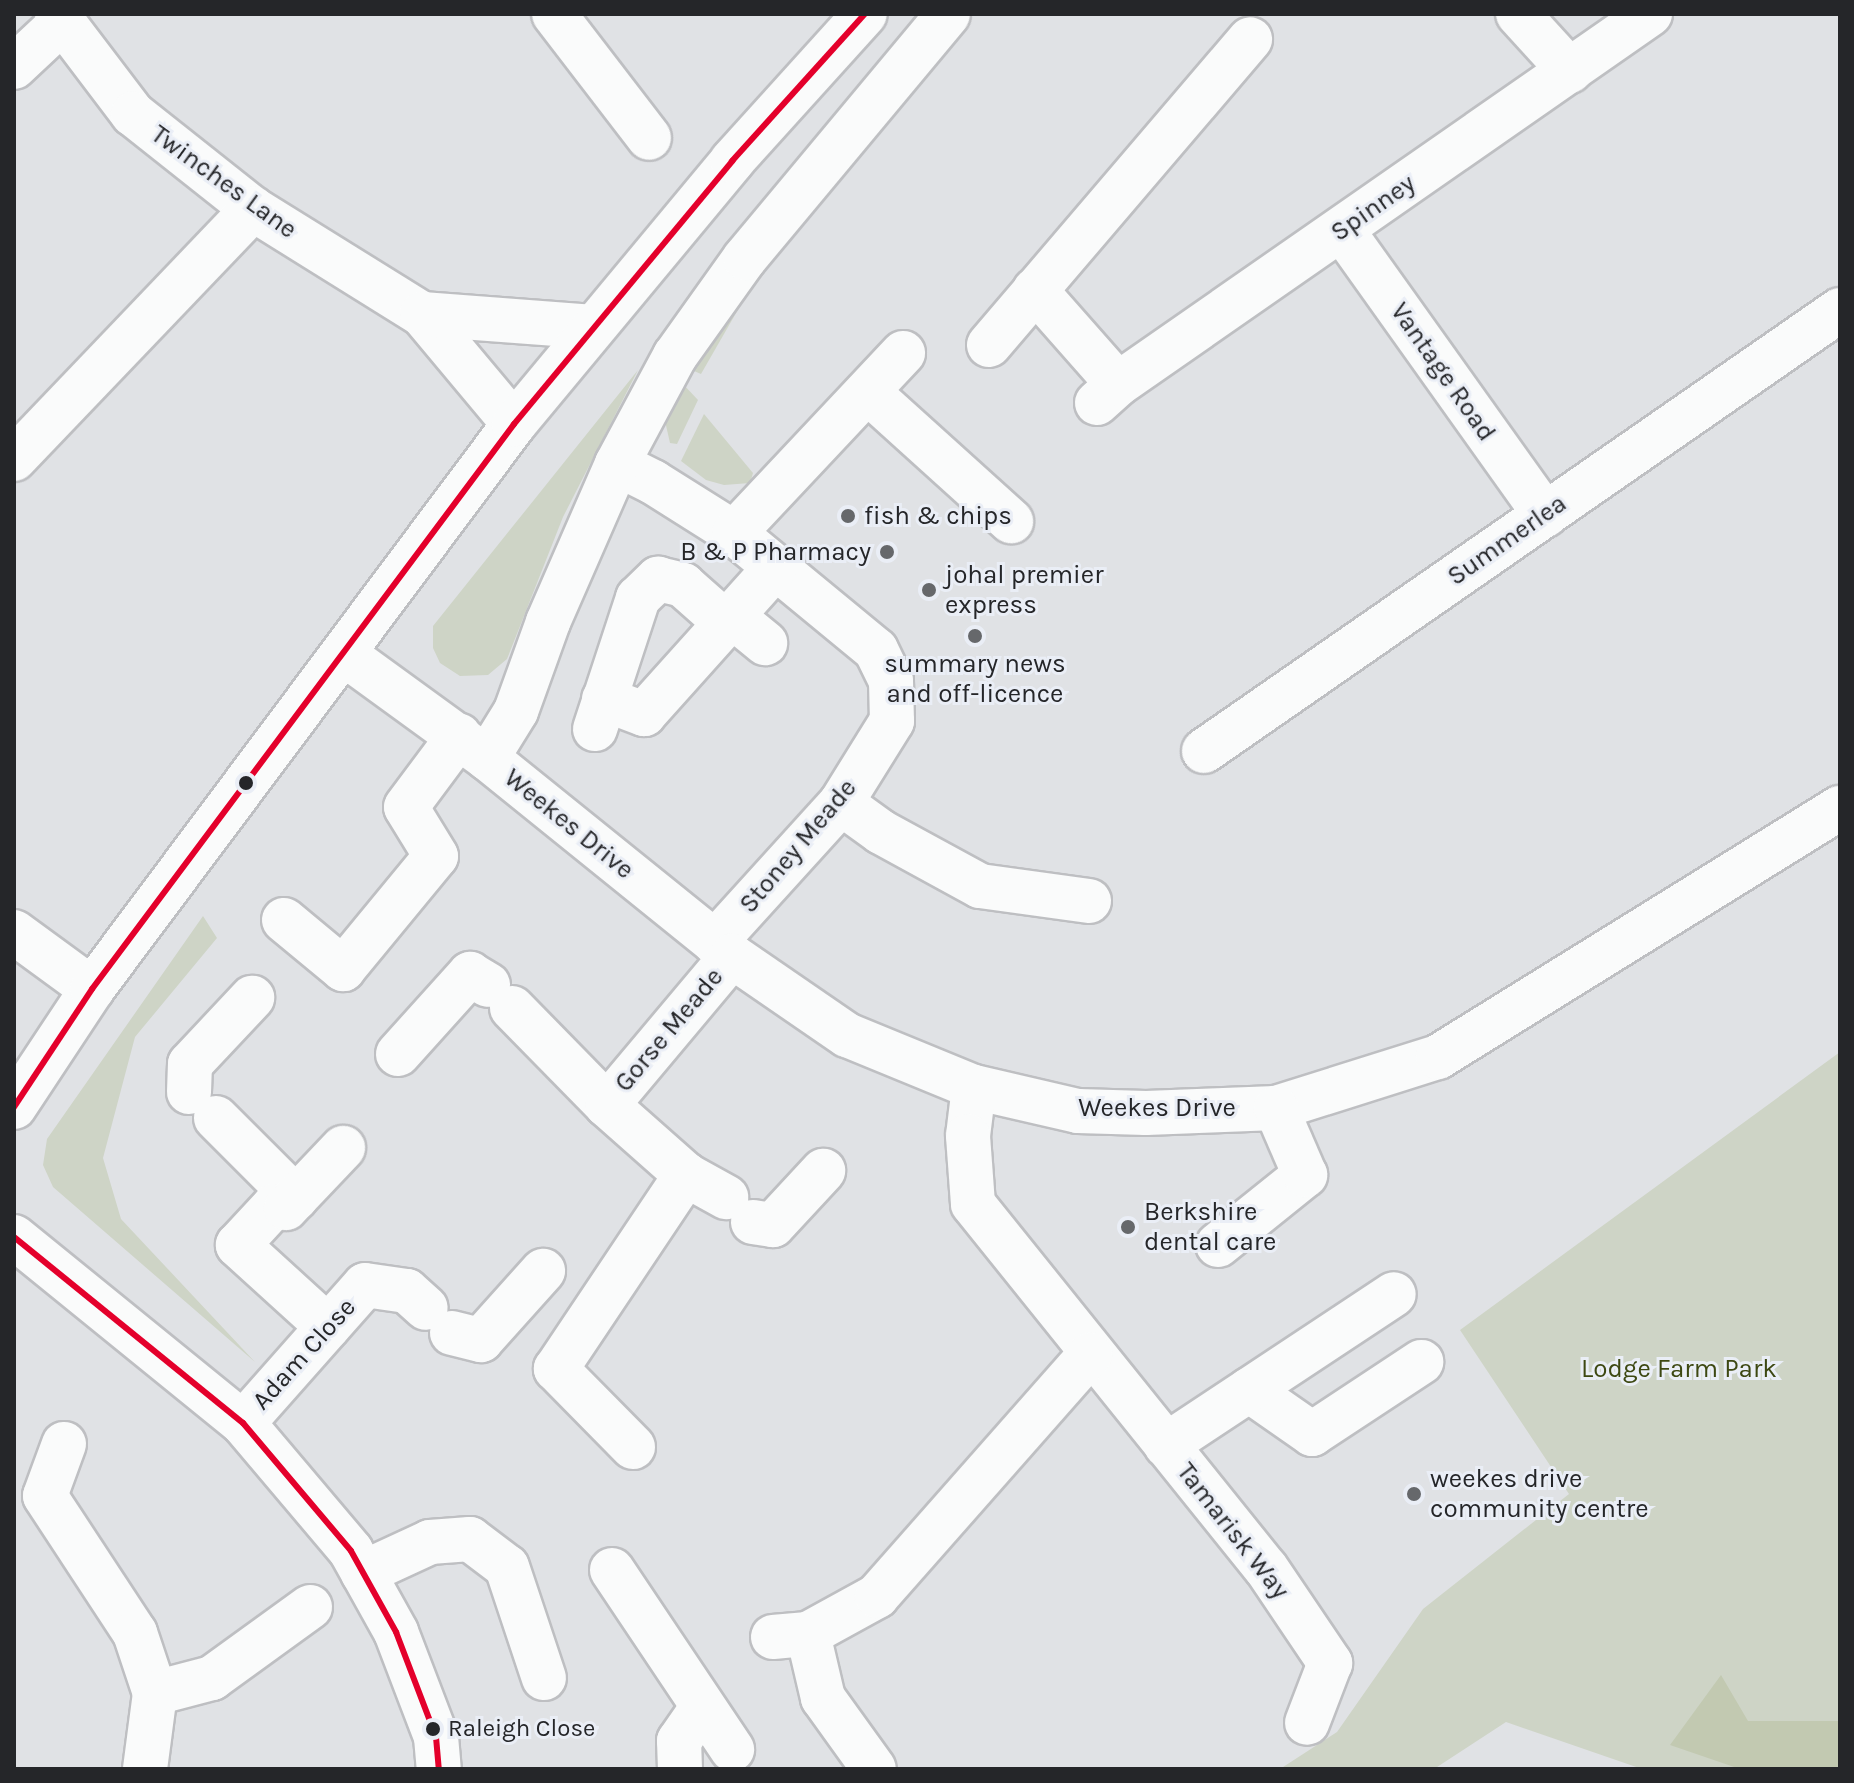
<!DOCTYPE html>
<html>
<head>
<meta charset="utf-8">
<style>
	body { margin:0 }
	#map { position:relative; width:1854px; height:1783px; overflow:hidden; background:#e0e2e5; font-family:Karla,sans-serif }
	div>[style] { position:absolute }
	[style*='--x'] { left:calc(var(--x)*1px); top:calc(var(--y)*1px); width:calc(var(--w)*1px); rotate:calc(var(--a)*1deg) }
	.green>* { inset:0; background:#ced4c6 }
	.forest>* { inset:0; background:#c2c9b1 }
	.roads { filter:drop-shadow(2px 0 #bebfc2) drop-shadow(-2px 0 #bebfc2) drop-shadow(0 2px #bebfc2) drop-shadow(0 -2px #bebfc2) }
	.minor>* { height:44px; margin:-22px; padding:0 22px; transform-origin:22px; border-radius:22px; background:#fafbfb }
	.bus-1>* { height:6px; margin:-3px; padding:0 3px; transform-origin:3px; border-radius:3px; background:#e4002b }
	.dots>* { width:22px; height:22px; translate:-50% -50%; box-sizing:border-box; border:4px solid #eaeef6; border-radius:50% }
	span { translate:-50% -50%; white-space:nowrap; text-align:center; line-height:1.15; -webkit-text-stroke:6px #eaeef6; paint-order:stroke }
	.bus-label { font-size:24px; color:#252629 }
	.left { translate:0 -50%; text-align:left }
	.street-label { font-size:26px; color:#252629 }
	.poi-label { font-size:26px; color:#252629 }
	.right { translate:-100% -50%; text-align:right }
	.park-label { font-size:26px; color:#3d4812 }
	.frame { position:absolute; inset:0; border:16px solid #252629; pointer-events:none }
</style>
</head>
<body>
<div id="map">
	<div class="green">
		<div style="clip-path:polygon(759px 273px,701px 374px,685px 367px)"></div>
		<div style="clip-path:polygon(638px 370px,563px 517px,507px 659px,488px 675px,460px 676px,440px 663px,433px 648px,433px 626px)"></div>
		<div style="clip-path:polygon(682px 383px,698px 400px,677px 444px,670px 443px,665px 421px)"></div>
		<div style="clip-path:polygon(704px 414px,753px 473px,750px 483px,724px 485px,706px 480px,681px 461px)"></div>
		<div style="clip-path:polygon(203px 916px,217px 938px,135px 1037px,103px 1158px,121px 1219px,255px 1362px,53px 1187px,43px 1165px,47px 1139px)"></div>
		<div style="clip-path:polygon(1840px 1052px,1840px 1769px,1642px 1769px,1506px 1722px,1434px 1769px,1280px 1769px,1337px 1732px,1423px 1609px,1569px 1494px,1460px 1330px)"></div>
	</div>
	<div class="forest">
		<div style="clip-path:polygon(1721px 1675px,1748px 1721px,1840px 1721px,1840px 1769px,1740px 1769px,1670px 1745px)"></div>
	</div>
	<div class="roads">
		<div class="minor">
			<div style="--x:57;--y:14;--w:126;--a:52.8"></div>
			<div style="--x:133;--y:114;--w:153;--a:38.4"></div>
			<div style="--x:253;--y:209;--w:199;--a:31.9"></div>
			<div style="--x:422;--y:314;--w:143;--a:50.1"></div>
			<div style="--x:554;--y:14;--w:156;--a:52.5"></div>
			<div style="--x:1518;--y:14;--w:77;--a:47.6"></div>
			<div style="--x:14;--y:67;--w:64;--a:-43.1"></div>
			<div style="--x:1342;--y:230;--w:350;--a:54.5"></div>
			<div style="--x:1035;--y:290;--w:125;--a:48.6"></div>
			<div style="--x:422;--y:314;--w:172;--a:4.3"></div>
			<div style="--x:989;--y:345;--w:402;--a:-49.5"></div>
			<div style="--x:868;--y:392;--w:193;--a:42.1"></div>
			<div style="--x:1097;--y:403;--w:28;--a:-42"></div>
			<div style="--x:1118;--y:384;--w:648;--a:-34.82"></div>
			<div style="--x:14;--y:459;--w:346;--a:-46.3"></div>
			<div style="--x:617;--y:464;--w:40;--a:26.6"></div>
			<div style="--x:653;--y:482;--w:96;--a:32.2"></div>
			<div style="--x:734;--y:533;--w:184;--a:39.5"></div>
			<div style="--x:876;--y:650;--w:34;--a:64"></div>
			<div style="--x:891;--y:681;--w:40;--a:88.6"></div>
			<div style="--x:892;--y:721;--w:97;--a:121.9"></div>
			<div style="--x:841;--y:803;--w:188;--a:132.2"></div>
			<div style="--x:734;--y:533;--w:247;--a:-46.8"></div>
			<div style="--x:732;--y:616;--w:43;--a:39.3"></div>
			<div style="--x:344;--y:654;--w:177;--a:36"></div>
			<div style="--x:487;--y:758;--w:315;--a:38.9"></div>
			<div style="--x:732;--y:956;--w:140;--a:34.5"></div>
			<div style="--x:847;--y:1035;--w:137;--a:22.3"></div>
			<div style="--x:974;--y:1087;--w:107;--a:13"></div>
			<div style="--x:1078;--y:1111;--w:68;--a:1.7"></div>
			<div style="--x:1146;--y:1113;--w:130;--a:-2.2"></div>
			<div style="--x:1276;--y:1108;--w:170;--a:-17.5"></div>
			<div style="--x:1438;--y:1057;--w:473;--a:-31.8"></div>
			<div style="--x:604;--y:699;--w:43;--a:20.6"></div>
			<div style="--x:644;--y:714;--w:195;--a:-48.1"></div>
			<div style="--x:595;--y:729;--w:138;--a:-71.8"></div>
			<div style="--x:638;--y:598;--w:28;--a:-44"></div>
			<div style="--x:658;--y:579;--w:26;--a:13"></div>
			<div style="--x:683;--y:585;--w:57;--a:41.5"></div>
			<div style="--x:1204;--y:751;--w:774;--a:-34.74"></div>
			<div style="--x:487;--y:758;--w:55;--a:-58.3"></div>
			<div style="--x:516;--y:711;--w:95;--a:-70.2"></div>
			<div style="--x:548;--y:622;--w:172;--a:-66.4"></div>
			<div style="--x:617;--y:464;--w:123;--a:-61.8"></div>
			<div style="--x:675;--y:356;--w:120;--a:-54.5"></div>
			<div style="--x:745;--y:258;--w:317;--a:-50.2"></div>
			<div style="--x:841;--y:803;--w:49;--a:35.9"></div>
			<div style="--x:881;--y:832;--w:113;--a:28.6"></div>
			<div style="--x:980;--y:886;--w:110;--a:7.8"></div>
			<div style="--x:284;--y:920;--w:77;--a:39.7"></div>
			<div style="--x:343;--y:969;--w:146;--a:-50.5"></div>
			<div style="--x:436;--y:856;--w:57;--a:-121.5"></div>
			<div style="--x:406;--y:807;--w:89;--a:-53.3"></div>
			<div style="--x:14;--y:932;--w:97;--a:36.2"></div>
			<div style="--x:512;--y:1008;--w:136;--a:45.6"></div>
			<div style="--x:607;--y:1105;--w:106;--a:41.5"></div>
			<div style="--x:686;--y:1175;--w:46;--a:28.8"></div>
			<div style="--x:398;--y:1054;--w:108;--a:-48"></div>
			<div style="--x:470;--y:974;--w:21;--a:31"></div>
			<div style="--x:974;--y:1087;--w:49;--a:97"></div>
			<div style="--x:968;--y:1136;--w:68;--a:85.8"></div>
			<div style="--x:973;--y:1204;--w:467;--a:51.2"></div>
			<div style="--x:1266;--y:1568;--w:115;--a:56"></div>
			<div style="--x:1330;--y:1663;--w:64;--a:111"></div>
			<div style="--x:189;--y:1092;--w:28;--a:-88"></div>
			<div style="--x:190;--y:1064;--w:91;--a:-46.8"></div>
			<div style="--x:607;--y:1105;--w:194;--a:-50"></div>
			<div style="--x:14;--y:1107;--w:141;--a:-56.5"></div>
			<div style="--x:92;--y:989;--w:705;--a:-53.24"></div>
			<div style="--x:514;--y:424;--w:342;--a:-50.3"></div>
			<div style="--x:732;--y:161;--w:198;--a:-47.9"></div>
			<div style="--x:216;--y:1118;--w:113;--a:45"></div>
			<div style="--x:753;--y:1222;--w:20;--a:9"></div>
			<div style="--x:773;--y:1225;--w:74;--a:-47.2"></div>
			<div style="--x:14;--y:1237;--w:295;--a:39.1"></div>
			<div style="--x:243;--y:1423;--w:167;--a:49.8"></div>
			<div style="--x:351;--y:1551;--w:93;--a:60.9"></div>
			<div style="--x:396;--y:1632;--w:112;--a:69.1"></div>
			<div style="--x:436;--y:1737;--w:32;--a:85"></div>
			<div style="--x:1218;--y:1245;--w:112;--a:-38.8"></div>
			<div style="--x:1305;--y:1175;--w:73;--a:-113.4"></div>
			<div style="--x:328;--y:1327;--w:122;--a:-137.7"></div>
			<div style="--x:238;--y:1245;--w:53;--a:-47.3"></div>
			<div style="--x:274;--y:1206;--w:12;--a:9"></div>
			<div style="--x:286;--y:1208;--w:83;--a:-46.5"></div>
			<div style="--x:452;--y:1333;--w:30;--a:14"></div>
			<div style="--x:481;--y:1340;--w:93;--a:-48.1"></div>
			<div style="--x:1249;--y:1390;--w:77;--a:34.9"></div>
			<div style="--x:1312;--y:1434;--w:131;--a:-33.4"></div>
			<div style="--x:243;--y:1423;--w:184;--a:-48.5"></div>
			<div style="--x:365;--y:1285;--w:42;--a:8.1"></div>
			<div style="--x:407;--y:1291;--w:25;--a:42"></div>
			<div style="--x:64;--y:1444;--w:55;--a:110.1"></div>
			<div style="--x:45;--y:1496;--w:164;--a:56.7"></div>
			<div style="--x:135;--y:1633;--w:63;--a:71.6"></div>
			<div style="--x:155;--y:1693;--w:77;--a:97.5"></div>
			<div style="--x:1166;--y:1445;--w:273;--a:-33.5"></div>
			<div style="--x:633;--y:1447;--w:110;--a:-134.6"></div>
			<div style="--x:556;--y:1369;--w:234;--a:-56.2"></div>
			<div style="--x:612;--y:1570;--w:216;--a:56.2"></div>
			<div style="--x:363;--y:1573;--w:74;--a:-24.8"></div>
			<div style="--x:430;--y:1542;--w:40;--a:-4.3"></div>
			<div style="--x:470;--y:1539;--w:46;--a:37.1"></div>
			<div style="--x:507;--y:1567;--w:117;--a:71.6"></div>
			<div style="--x:808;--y:1634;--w:66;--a:76.8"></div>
			<div style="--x:823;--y:1698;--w:87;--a:54.3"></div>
			<div style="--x:773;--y:1637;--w:35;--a:-5"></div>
			<div style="--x:808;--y:1634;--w:79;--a:-28.8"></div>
			<div style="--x:877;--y:1596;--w:322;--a:-48.6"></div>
			<div style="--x:155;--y:1693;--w:59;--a:-14.7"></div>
			<div style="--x:212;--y:1678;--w:121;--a:-35.9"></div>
			<div style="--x:680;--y:1769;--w:28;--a:-92"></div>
			<div style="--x:679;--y:1741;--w:40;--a:-55.1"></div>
		</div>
	</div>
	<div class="bus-1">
		<div style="--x:14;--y:1107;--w:141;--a:-56.5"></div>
		<div style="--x:92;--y:989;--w:705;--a:-53.24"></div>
		<div style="--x:514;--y:424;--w:342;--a:-50.3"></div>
		<div style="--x:732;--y:161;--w:198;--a:-47.9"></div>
		<div style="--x:14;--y:1237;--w:295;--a:39.1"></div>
		<div style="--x:243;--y:1423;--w:167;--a:49.8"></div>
		<div style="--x:351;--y:1551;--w:93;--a:60.9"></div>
		<div style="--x:396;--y:1632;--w:112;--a:69.1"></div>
		<div style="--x:436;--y:1737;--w:32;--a:85"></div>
	</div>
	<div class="dots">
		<div style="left:848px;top:516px;background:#66686b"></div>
		<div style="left:887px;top:552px;background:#66686b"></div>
		<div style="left:929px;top:590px;background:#66686b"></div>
		<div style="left:975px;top:636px;background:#66686b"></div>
		<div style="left:246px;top:783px;background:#252629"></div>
		<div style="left:1128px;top:1227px;background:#66686b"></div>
		<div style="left:1414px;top:1494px;background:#66686b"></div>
		<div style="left:433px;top:1729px;background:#252629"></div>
	</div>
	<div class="bus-label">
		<span class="left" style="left:448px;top:1729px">Raleigh Close</span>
	</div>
	<div class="street-label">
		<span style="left:224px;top:182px;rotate:36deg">Twinches Lane</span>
		<span style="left:1373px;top:208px;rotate:-35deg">Spinney</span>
		<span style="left:1443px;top:372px;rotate:55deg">Vantage Road</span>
		<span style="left:1507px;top:540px;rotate:-35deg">Summerlea</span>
		<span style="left:569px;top:824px;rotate:39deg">Weekes Drive</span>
		<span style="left:798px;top:846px;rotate:-50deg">Stoney Meade</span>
		<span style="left:669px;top:1030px;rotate:-50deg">Gorse Meade</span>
		<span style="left:1157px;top:1108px">Weekes Drive</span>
		<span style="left:304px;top:1354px;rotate:-48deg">Adam Close</span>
		<span style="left:1233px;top:1531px;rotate:52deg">Tamarisk Way</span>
	</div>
	<div class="poi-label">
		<span class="left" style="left:864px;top:516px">fish &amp; chips</span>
		<span class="right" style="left:871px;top:552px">B &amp; P Pharmacy</span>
		<span class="left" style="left:945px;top:590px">johal premier<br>express</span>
		<span style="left:975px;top:679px">summary news<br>and off-licence</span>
		<span class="left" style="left:1144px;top:1227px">Berkshire<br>dental care</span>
		<span class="left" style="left:1430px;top:1494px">weekes drive<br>community centre</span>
	</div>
	<div class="park-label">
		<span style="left:1679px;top:1369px">Lodge Farm Park</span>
	</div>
	<div class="frame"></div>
</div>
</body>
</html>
